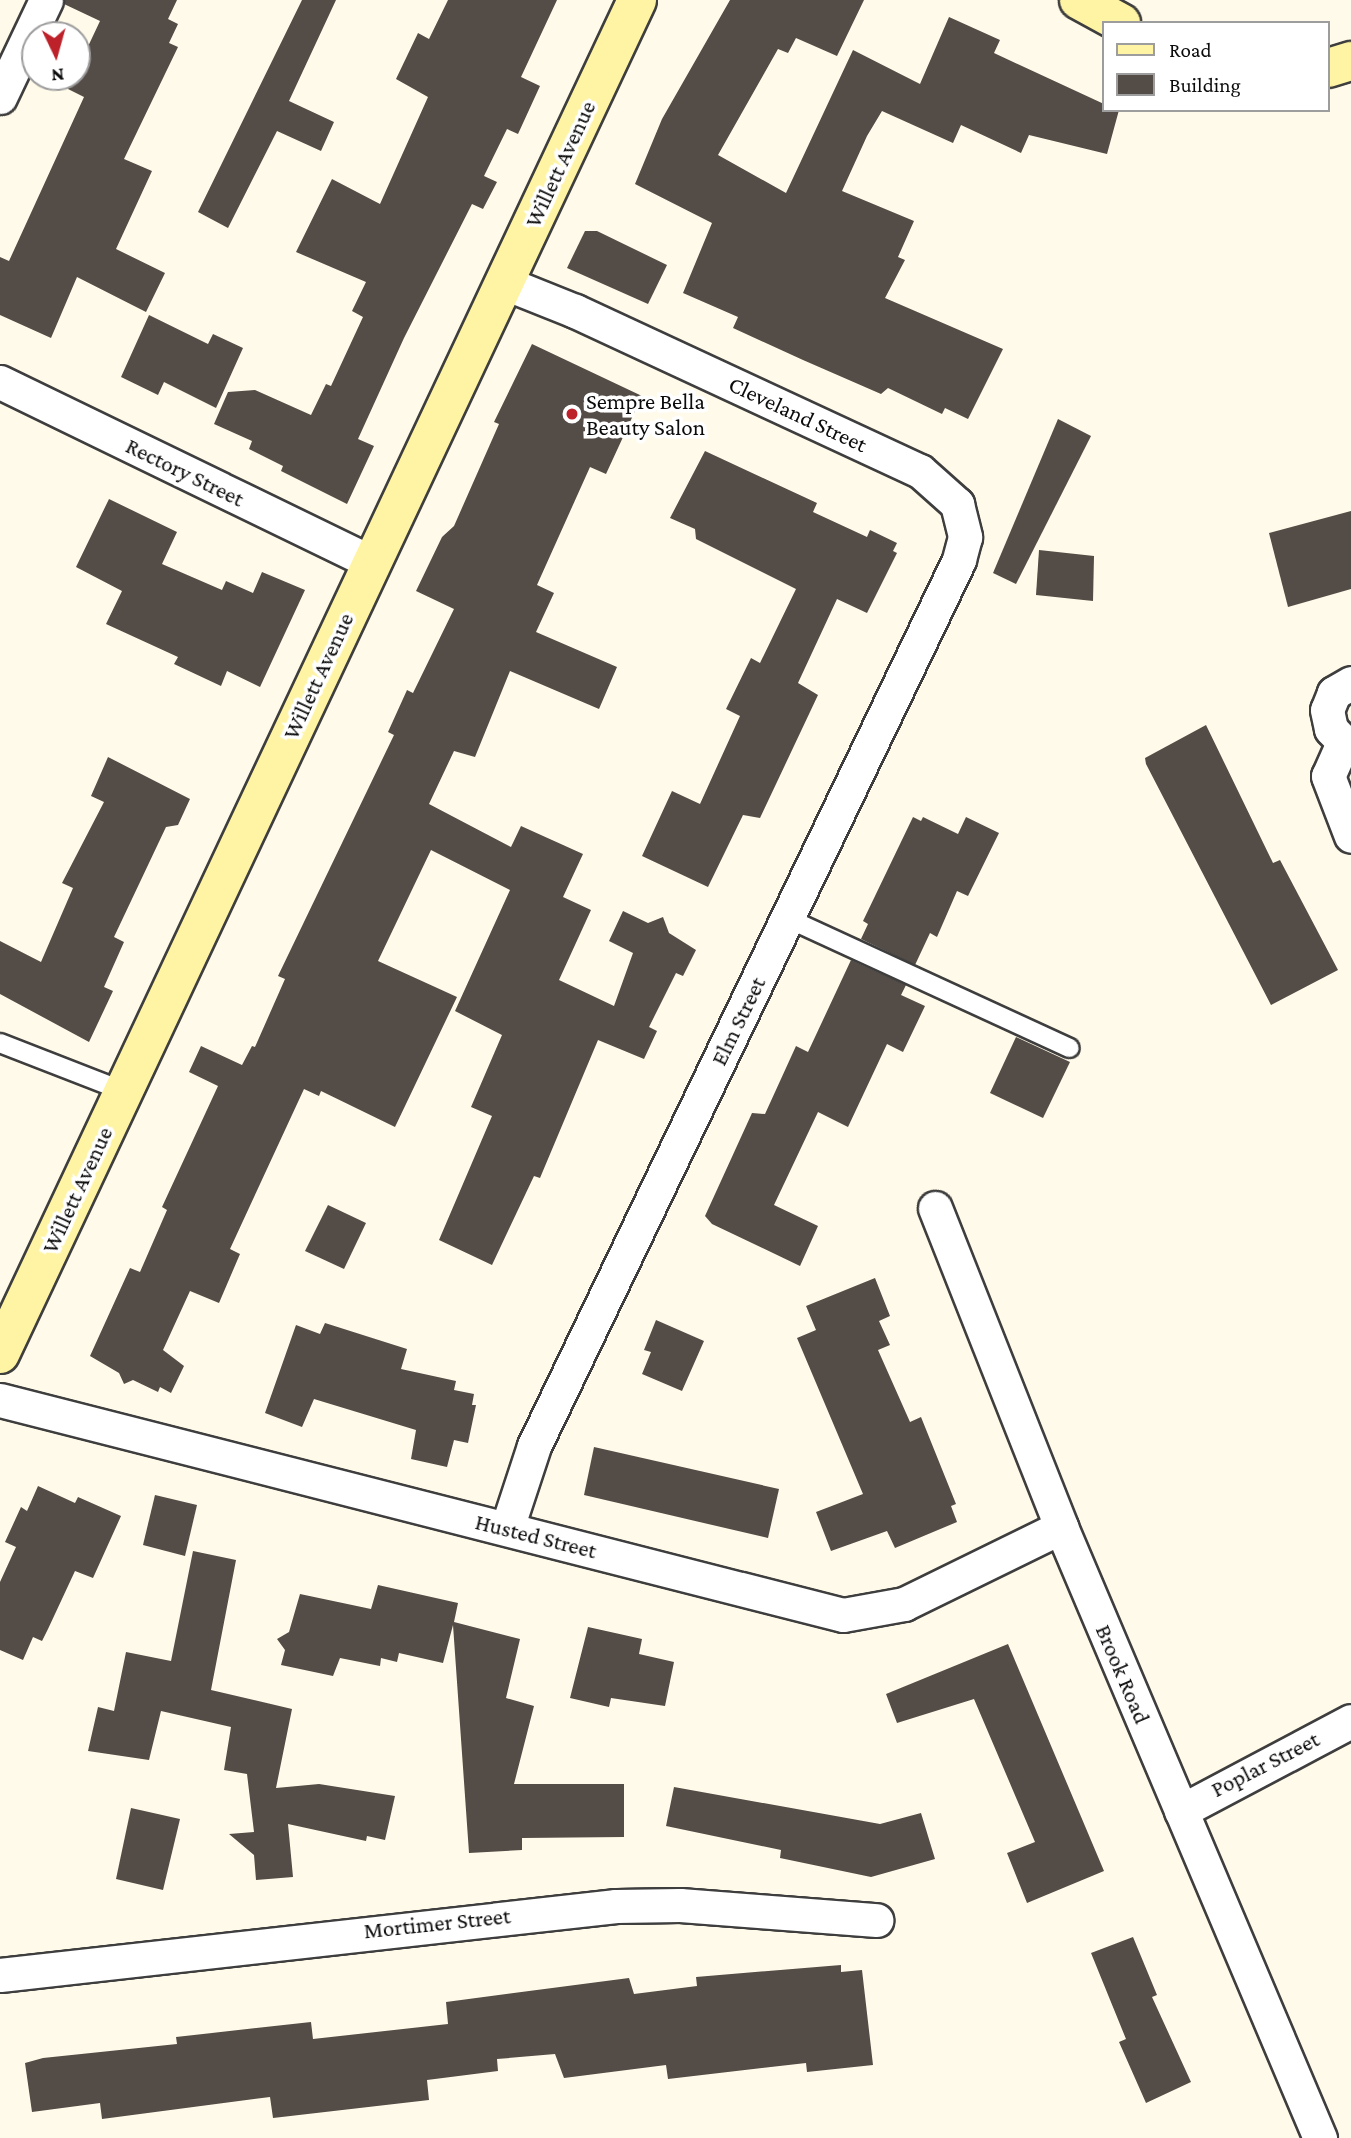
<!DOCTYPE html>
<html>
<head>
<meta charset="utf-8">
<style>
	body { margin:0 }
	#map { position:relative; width:1351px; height:2138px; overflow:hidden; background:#fffae9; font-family:"Crimson Pro",serif }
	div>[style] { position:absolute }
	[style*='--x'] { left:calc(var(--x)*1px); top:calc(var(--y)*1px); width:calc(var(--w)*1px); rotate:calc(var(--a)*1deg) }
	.building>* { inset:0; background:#544c47 }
	.roads { filter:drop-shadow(2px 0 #3e3e3e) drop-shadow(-2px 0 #3e3e3e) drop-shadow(0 2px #3e3e3e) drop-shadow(0 -2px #3e3e3e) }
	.lane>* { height:18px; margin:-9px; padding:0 9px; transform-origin:9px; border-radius:9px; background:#fff }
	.street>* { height:33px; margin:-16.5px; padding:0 16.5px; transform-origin:16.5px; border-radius:16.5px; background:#fff }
	.secondary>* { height:38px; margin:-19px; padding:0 19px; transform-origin:19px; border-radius:19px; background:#fff4a4 }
	.dots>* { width:19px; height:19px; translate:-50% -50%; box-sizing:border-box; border:4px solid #fff; border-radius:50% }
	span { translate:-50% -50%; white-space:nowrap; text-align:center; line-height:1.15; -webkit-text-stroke:7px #fff; paint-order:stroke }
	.street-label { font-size:23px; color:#0b0b0b }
	.poi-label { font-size:23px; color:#0b0b0b }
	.left { translate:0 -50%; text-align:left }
	.legend { position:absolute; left:1102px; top:21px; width:228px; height:91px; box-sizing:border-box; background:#fff; border:2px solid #9d9d9d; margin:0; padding:9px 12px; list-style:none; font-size:21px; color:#0b0b0b }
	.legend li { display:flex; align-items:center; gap:14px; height:35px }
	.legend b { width:35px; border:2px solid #9d9d9d }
	.north { position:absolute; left:21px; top:21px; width:70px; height:70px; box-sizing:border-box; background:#fff; border:2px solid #9d9d9d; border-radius:50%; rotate:175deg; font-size:19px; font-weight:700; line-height:28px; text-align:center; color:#0b0b0b }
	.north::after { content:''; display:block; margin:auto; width:24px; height:32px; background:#bd2129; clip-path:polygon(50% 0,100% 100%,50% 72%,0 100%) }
</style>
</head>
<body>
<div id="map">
	<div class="building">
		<div style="clip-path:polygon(65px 0,177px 0,168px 19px,178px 24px,169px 43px,178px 47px,124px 159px,152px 171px,116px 249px,165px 273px,146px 312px,77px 277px,51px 338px,0 315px,0 257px,9px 261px,84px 97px,68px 89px,100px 21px,64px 4px)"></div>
		<div style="clip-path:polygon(302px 0,336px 0,289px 101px,334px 122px,321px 151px,277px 131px,228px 228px,198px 212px)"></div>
		<div style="clip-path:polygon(448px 0,557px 0,521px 77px,540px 86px,518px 134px,507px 129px,484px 176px,497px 182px,483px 209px,472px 204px,404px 338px,358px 439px,374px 446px,347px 504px,281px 471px,283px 466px,249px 449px,252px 441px,214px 424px,228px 392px,255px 390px,311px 415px,326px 384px,331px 386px,363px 317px,352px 311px,366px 282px,296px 252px,332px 179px,380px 204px,428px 97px,396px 79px,418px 33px,429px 39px)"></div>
		<div style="clip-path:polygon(730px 0,864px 0,837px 56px,796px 38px,788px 53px,778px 49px,718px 155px,786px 193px,853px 50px,920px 84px,949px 17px,1000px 40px,994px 53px,1104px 104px,1104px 110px,1119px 110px,1107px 154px,1029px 135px,1021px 153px,961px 125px,953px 143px,882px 111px,867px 136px,842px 191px,914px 221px,898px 257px,905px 260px,885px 298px,1003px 349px,968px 419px,945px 408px,942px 414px,888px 388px,881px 394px,803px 360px,733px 328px,738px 317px,683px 293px,712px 223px,635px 184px,662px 119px)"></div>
		<div style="clip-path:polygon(585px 231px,597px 231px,667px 265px,648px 304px,567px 268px)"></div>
		<div style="clip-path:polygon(149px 315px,208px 344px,213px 334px,243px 348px,216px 408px,164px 382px,158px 395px,121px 377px)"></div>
		<div style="clip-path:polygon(532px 344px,642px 396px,606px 474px,590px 467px,537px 585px,554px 593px,536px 632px,617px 667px,599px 709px,510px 671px,475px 757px,454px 751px,429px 804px,511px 847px,521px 826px,583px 854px,563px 897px,591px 910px,559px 980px,614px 1006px,633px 953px,609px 941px,623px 911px,648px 923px,663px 917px,669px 933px,696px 950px,683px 976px,676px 973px,649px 1027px,657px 1031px,644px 1059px,598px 1040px,540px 1178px,534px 1176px,492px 1265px,439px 1240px,492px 1116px,471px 1107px,502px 1035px,455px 1011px,510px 890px,431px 850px,378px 961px,457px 997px,395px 1127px,321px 1091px,319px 1096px,304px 1089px,230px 1249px,240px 1254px,219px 1303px,190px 1291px,163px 1350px,184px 1366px,171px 1393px,160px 1387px,158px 1392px,133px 1380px,124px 1384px,119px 1373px,90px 1356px,130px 1268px,140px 1272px,167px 1210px,162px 1207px,218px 1086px,189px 1072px,201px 1046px,242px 1065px,252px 1046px,255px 1047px,285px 979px,278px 976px,394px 735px,388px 732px,407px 690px,413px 693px,454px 609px,416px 591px,442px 537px,454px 526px,499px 424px,494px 422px)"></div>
		<div style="clip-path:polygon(1058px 419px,1091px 436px,1016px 584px,993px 573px)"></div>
		<div style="clip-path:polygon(705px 451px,817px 503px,813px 512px,867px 537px,870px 530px,897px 543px,893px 551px,897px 553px,867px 613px,837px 599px,798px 683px,818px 695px,760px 818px,743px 815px,708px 887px,642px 856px,672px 791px,700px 804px,740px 716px,726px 709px,751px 658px,760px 663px,796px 589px,696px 539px,695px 529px,670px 518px)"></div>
		<div style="clip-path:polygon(109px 499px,177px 532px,162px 564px,222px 590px,226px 581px,253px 593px,262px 572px,305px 590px,260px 687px,227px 671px,221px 686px,174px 664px,178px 657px,106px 624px,122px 591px,76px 567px)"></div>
		<div style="clip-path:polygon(1351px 511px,1351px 589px,1288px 607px,1269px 533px)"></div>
		<div style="clip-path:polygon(1039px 550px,1094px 556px,1093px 601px,1036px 595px)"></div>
		<div style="clip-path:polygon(1206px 725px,1273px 863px,1280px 860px,1338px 970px,1271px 1005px,1146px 764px,1145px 758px)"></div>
		<div style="clip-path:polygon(108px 757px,190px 799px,178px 825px,166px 827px,114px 937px,124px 942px,104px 987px,113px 991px,89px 1042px,0 994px,0 941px,41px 962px,73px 888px,62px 883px,104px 802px,91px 796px)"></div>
		<div style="clip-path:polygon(913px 817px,921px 821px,923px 817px,958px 834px,966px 817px,999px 833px,968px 896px,957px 891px,937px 937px,930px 933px,915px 965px,861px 939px,868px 924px,863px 921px)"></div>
		<div style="clip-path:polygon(851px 960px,906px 985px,901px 995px,925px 1006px,903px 1052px,887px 1044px,848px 1127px,818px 1112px,774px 1205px,818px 1226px,800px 1266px,712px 1224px,705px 1216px,752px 1113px,765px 1114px,796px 1046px,808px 1052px)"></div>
		<div style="clip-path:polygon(1016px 1037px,1070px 1062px,1043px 1118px,990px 1093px)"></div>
		<div style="clip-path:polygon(328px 1205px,366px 1223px,344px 1269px,305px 1251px)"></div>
		<div style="clip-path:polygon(875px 1278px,890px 1316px,879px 1321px,890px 1345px,878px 1350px,910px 1422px,921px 1417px,956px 1504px,951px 1506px,957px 1522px,895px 1548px,887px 1531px,831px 1551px,816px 1512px,863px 1494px,797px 1338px,816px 1330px,806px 1306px)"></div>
		<div style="clip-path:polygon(656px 1320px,704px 1341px,682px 1391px,642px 1374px,651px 1352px,644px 1350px)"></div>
		<div style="clip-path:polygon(325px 1323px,407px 1349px,401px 1369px,456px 1381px,454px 1390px,474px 1394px,472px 1405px,476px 1405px,468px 1443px,454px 1440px,447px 1467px,411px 1459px,416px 1430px,314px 1399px,302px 1427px,265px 1413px,296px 1325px,320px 1334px)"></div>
		<div style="clip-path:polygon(594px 1447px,779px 1489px,768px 1538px,584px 1495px)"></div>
		<div style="clip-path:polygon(38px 1486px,75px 1503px,78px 1497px,121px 1516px,93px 1578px,75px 1571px,48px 1629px,42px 1641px,33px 1637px,23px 1660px,0 1650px,0 1582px,16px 1547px,5px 1542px,21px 1507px,27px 1511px)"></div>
		<div style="clip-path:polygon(155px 1495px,197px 1505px,185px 1556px,143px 1545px)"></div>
		<div style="clip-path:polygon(193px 1551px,236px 1560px,211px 1690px,292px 1709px,276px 1788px,319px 1784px,395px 1796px,385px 1840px,367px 1836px,366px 1841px,288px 1824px,293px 1877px,256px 1880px,254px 1855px,229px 1834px,254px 1832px,247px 1774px,224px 1770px,231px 1727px,161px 1711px,149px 1760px,88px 1751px,98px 1707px,114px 1711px,126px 1652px,171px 1661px)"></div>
		<div style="clip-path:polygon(378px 1585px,458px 1603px,454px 1622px,520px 1639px,506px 1698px,534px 1706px,514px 1784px,624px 1784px,624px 1837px,522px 1838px,522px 1850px,469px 1853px,453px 1625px,443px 1663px,399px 1653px,397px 1662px,381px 1658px,380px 1666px,340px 1658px,333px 1676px,281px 1665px,285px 1650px,277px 1639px,289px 1632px,300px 1594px,371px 1609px)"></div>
		<div style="clip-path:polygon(588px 1627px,642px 1639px,639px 1654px,674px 1662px,665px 1706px,611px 1698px,609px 1707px,570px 1698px)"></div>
		<div style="clip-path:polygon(1008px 1644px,1104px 1871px,1027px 1903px,1007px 1853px,1035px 1842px,974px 1699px,897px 1723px,886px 1694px)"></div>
		<div style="clip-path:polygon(674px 1787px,880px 1824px,921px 1813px,935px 1859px,871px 1877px,780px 1858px,781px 1850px,666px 1826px)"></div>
		<div style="clip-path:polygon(131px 1808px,180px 1819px,163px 1890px,116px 1879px)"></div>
		<div style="clip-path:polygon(1133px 1937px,1157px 1995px,1152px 1997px,1191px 2082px,1146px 2103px,1119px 2042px,1126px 2039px,1091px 1953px)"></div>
		<div style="clip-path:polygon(841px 1965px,841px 1972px,862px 1970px,873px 2065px,807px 2072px,806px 2063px,668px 2079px,666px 2065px,564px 2078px,555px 2054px,497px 2059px,498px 2071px,427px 2080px,429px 2100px,273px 2118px,270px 2097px,102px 2119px,100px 2103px,32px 2112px,25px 2063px,43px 2058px,177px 2044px,176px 2037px,311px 2022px,313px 2039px,448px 2024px,446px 2002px,629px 1978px,634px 1994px,697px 1986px,696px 1977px)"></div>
	</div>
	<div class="roads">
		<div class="lane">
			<div style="--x:787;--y:918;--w:311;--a:24.7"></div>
			<div style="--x:0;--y:1043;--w:132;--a:21.3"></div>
		</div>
		<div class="street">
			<div style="--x:0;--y:97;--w:107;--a:-64.6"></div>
			<div style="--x:505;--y:283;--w:75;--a:21.8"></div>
			<div style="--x:575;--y:311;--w:380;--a:24.9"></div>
			<div style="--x:920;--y:471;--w:50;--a:41.7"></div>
			<div style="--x:957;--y:504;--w:34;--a:76"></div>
			<div style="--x:965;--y:537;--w:24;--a:105"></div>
			<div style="--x:959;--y:560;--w:983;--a:115.63"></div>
			<div style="--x:534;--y:1446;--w:86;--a:108.2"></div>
			<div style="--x:0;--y:382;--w:411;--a:25.9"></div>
			<div style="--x:1351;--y:683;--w:20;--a:150"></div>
			<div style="--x:1334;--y:693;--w:18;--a:112"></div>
			<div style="--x:1327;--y:710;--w:19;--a:78"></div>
			<div style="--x:1331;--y:729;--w:29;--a:46"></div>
			<div style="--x:1342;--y:745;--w:34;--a:114"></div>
			<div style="--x:1328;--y:776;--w:64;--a:69"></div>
			<div style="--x:935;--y:1208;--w:343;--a:68.4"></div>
			<div style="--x:1061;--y:1527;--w:664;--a:67.03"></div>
			<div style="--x:0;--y:1400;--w:870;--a:14.31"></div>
			<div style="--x:843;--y:1615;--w:62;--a:-10.2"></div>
			<div style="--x:904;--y:1604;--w:175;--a:-26.1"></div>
			<div style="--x:1181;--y:1811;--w:192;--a:-27.9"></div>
			<div style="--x:0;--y:1975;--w:620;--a:-6.39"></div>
			<div style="--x:616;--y:1906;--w:64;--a:-0.9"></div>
			<div style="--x:680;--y:1905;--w:197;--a:4.4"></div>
		</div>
		<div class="secondary">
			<div style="--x:1079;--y:0;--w:48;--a:28.7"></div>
			<div style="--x:1328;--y:68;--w:24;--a:-17"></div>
			<div style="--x:0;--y:1354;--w:1496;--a:-64.8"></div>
		</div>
	</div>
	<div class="dots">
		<div style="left:572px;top:414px;background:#bd2129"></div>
	</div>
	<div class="street-label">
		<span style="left:560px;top:164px;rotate:-65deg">Willett Avenue</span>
		<span style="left:798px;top:414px;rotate:25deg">Cleveland Street</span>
		<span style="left:185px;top:472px;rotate:26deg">Rectory Street</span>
		<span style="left:318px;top:676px;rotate:-65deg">Willett Avenue</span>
		<span style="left:738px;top:1021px;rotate:-64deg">Elm Street</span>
		<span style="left:77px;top:1190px;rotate:-65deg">Willett Avenue</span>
		<span style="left:536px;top:1536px;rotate:14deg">Husted Street</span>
		<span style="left:1123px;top:1674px;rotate:67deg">Brook Road</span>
		<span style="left:1265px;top:1764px;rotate:-27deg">Poplar Street</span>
		<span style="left:437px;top:1923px;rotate:-6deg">Mortimer Street</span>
	</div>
	<div class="poi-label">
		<span class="left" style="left:586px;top:414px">Sempre Bella<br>Beauty Salon</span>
	</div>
	<ul class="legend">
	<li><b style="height:9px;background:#fff4a4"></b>Road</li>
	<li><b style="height:19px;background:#544c47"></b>Building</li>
	</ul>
	<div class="north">N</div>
</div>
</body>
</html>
